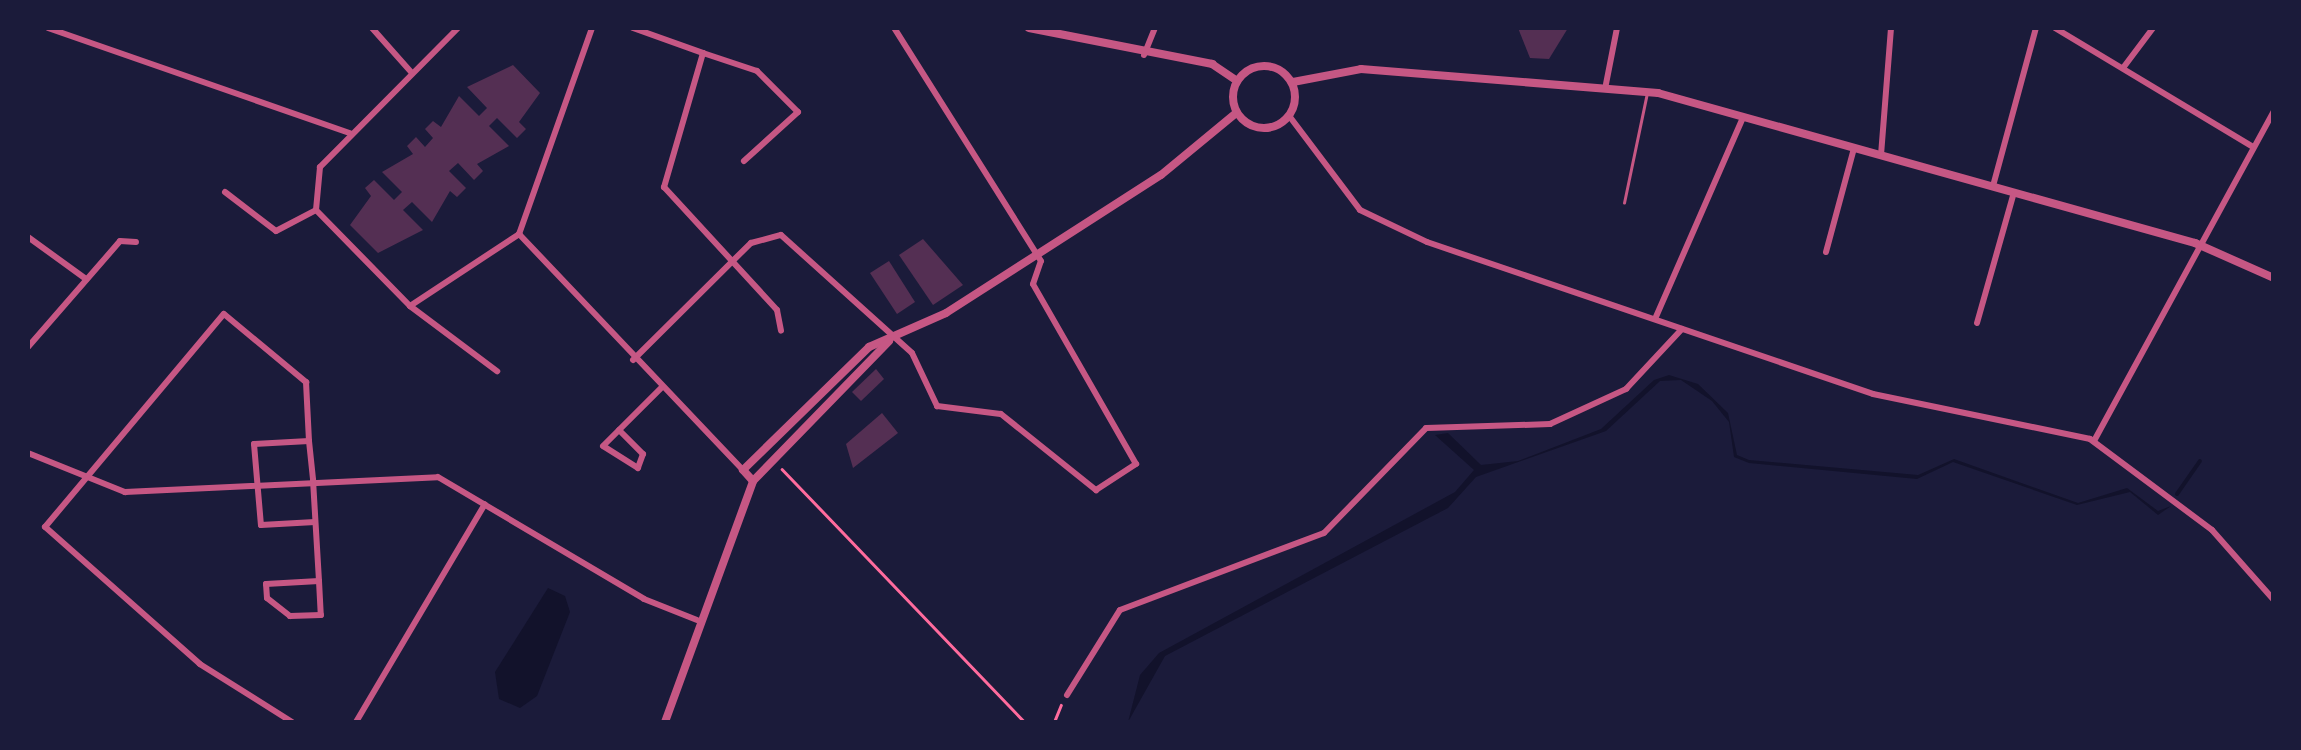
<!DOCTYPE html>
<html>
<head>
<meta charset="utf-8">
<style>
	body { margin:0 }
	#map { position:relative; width:2301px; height:750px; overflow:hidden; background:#1b1b3a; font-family:Lato,sans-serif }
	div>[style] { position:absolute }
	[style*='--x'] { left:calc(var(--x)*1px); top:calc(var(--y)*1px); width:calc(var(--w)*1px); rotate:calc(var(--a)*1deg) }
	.water>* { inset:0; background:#12122b }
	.stream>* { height:4px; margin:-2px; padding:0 2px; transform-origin:2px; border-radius:2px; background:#12122b }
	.building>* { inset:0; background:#542f53 }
	.path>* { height:2.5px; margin:-1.25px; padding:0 1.25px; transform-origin:1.25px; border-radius:1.25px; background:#ff6b9d }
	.service>* { height:2.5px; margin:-1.25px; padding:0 1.25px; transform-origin:1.25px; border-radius:1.25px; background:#c65784 }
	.minor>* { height:6px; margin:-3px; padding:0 3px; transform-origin:3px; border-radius:3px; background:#c65784 }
	.tertiary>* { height:8px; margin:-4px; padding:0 4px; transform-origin:4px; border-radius:4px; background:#c65784 }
	.tertiary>.ring { margin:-4px; padding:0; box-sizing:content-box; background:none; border:8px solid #c65784; border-radius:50% }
	span { translate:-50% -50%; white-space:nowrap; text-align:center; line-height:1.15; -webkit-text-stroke:9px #1b1b3a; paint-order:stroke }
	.frame { position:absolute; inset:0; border:30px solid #1b1b3a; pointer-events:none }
</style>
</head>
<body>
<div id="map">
	<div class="water">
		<div style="clip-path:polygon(1669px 375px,1698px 384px,1728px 413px,1737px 455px,1749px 460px,1918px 475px,1954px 459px,2078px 503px,2127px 488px,2158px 511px,2171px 506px,2158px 515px,2130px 492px,2077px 505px,1953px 462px,1917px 479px,1749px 463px,1734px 457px,1729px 422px,1712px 401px,1681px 380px,1660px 381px,1606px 431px,1476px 477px,1448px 508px,1165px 656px,1128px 722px,1140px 675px,1159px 653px,1455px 492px,1474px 470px,1435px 435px,1448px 433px,1481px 465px,1518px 461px,1601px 429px,1654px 380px)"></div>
		<div style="clip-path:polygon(548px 588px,565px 596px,570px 612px,537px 696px,520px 708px,499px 699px,495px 672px)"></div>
	</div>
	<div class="stream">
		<div style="--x:2177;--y:494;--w:40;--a:-55.1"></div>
	</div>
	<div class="building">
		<div style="clip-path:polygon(1518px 28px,1568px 28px,1549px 59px,1530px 58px)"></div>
		<div style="clip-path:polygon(513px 65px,540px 93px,519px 122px,526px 129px,517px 138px,497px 118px,489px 126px,509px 146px,477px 164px,483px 171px,474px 180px,458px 163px,449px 171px,466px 188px,457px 197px,450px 191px,432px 222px,412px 202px,403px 210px,423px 230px,378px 253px,350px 225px,371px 196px,365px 188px,374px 180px,394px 200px,402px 192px,382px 172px,413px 154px,407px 146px,416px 137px,425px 147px,433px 138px,425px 129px,433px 121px,441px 127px,459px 96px,479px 116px,487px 108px,467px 87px)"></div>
		<div style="clip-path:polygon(923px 239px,963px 285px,933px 305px,899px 255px)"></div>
		<div style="clip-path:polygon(889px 261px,915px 302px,897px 314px,870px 273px)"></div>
		<div style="clip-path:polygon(876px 369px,884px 379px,861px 401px,852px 392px)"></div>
		<div style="clip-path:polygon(882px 413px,898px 433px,853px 468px,846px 444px)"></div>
	</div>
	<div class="path">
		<div style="--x:782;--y:469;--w:351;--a:46.2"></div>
		<div style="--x:1054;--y:722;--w:18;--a:-68"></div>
	</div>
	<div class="service">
		<div style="--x:1624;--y:203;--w:112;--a:-78.2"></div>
	</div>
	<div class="minor">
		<div style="--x:48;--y:28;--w:320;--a:19.2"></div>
		<div style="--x:372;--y:28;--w:60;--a:48.4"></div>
		<div style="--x:458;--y:28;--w:196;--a:134.8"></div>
		<div style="--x:320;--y:167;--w:43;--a:95.3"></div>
		<div style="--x:316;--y:210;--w:134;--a:45.6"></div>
		<div style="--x:410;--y:306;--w:131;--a:-33.4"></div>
		<div style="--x:592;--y:28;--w:219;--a:109.5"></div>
		<div style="--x:519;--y:234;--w:325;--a:46.5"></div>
		<div style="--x:633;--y:28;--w:74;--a:19.7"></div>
		<div style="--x:703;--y:53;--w:140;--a:106.2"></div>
		<div style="--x:664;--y:187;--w:167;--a:47.4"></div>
		<div style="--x:777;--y:310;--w:21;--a:79"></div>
		<div style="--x:2055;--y:28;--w:229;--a:31"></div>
		<div style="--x:703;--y:53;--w:57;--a:18.4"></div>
		<div style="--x:757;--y:71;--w:58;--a:45"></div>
		<div style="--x:798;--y:112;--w:73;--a:137.8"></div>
		<div style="--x:1144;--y:55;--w:29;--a:-68"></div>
		<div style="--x:2123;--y:68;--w:50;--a:-53.1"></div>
		<div style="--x:1606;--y:84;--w:57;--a:-78.9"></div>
		<div style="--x:1290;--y:117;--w:116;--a:53"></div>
		<div style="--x:1360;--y:210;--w:74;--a:25.5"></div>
		<div style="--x:1427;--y:242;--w:471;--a:18.8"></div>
		<div style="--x:1873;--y:394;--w:222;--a:11.7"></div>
		<div style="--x:2090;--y:439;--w:152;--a:36.7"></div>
		<div style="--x:2212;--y:530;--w:94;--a:48.5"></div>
		<div style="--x:1881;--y:155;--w:127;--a:-85.5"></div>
		<div style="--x:1993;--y:186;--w:164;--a:-74.8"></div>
		<div style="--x:225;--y:192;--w:64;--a:37.4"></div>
		<div style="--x:276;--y:231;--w:45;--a:-27.7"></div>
		<div style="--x:28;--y:237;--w:72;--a:35.9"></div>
		<div style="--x:1826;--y:252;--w:108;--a:-74.9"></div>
		<div style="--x:410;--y:306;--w:109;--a:36.8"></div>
		<div style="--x:1655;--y:319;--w:219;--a:-66.4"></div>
		<div style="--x:1977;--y:323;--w:136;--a:-74.2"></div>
		<div style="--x:28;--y:347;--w:140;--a:-49"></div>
		<div style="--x:120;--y:241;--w:16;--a:4"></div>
		<div style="--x:633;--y:360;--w:166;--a:-44.8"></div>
		<div style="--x:751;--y:243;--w:31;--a:-15"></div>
		<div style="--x:781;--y:235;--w:176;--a:42"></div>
		<div style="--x:912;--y:353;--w:59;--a:64.7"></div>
		<div style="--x:937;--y:406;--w:64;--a:7.1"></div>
		<div style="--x:1001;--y:414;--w:122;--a:38.7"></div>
		<div style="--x:1096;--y:490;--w:48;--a:-33"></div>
		<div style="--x:1136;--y:464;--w:207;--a:-119.8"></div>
		<div style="--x:1033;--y:284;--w:24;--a:-71"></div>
		<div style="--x:1041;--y:261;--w:275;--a:-122.2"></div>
		<div style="--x:619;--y:430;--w:34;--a:45"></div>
		<div style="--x:643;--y:454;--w:15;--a:110"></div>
		<div style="--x:638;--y:468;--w:41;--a:-147.8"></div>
		<div style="--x:603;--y:446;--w:82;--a:-45"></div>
		<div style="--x:309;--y:441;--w:55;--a:176.9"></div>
		<div style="--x:254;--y:444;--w:81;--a:85.1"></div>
		<div style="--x:261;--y:525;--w:54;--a:-3.2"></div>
		<div style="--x:2094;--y:441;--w:376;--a:-61.4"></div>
		<div style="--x:28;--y:453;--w:105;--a:21.9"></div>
		<div style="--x:125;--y:492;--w:313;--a:-2.7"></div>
		<div style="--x:438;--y:477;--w:239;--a:30.6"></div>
		<div style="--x:644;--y:599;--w:57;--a:21.6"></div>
		<div style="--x:1067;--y:695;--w:100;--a:-58.1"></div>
		<div style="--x:1120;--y:610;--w:218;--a:-20.7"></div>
		<div style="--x:1324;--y:533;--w:146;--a:-45.8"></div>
		<div style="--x:1426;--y:428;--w:124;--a:-1.8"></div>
		<div style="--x:1550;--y:424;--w:84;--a:-24.7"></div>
		<div style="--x:1626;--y:389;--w:82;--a:-47"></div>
		<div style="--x:292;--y:722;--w:109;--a:-147.8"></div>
		<div style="--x:200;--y:664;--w:207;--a:-138.5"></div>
		<div style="--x:45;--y:527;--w:278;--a:-50"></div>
		<div style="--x:224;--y:314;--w:107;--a:39.7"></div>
		<div style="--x:306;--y:382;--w:59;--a:87.1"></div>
		<div style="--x:309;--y:441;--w:39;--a:84"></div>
		<div style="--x:313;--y:480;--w:101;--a:86.6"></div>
		<div style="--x:319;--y:581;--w:34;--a:87"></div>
		<div style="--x:321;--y:615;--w:31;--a:178"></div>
		<div style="--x:290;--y:616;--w:29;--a:-142"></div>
		<div style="--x:267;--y:598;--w:14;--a:-94"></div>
		<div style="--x:266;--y:584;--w:53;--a:-3.2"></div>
		<div style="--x:356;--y:722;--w:253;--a:-59.4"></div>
	</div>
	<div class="tertiary">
		<div style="--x:1029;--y:28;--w:187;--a:11.1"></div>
		<div style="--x:1212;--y:64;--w:30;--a:34"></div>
		<div class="ring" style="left:1233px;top:66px;width:54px;height:54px"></div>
		<div style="--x:1293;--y:82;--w:69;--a:-10.8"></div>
		<div style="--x:1361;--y:69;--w:298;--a:4.6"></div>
		<div style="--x:1658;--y:93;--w:558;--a:15.61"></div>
		<div style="--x:2195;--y:243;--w:86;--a:23.9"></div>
		<div style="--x:753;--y:481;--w:15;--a:-132"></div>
		<div style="--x:743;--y:470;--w:176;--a:-44.3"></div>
		<div style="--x:869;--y:347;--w:84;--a:-23.8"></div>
		<div style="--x:946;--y:313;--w:255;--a:-32.7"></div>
		<div style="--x:1161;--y:175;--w:96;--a:-39.5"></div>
		<div style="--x:665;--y:722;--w:257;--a:-69.9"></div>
		<div style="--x:753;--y:481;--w:195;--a:-45.8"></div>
	</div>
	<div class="frame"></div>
</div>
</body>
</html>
